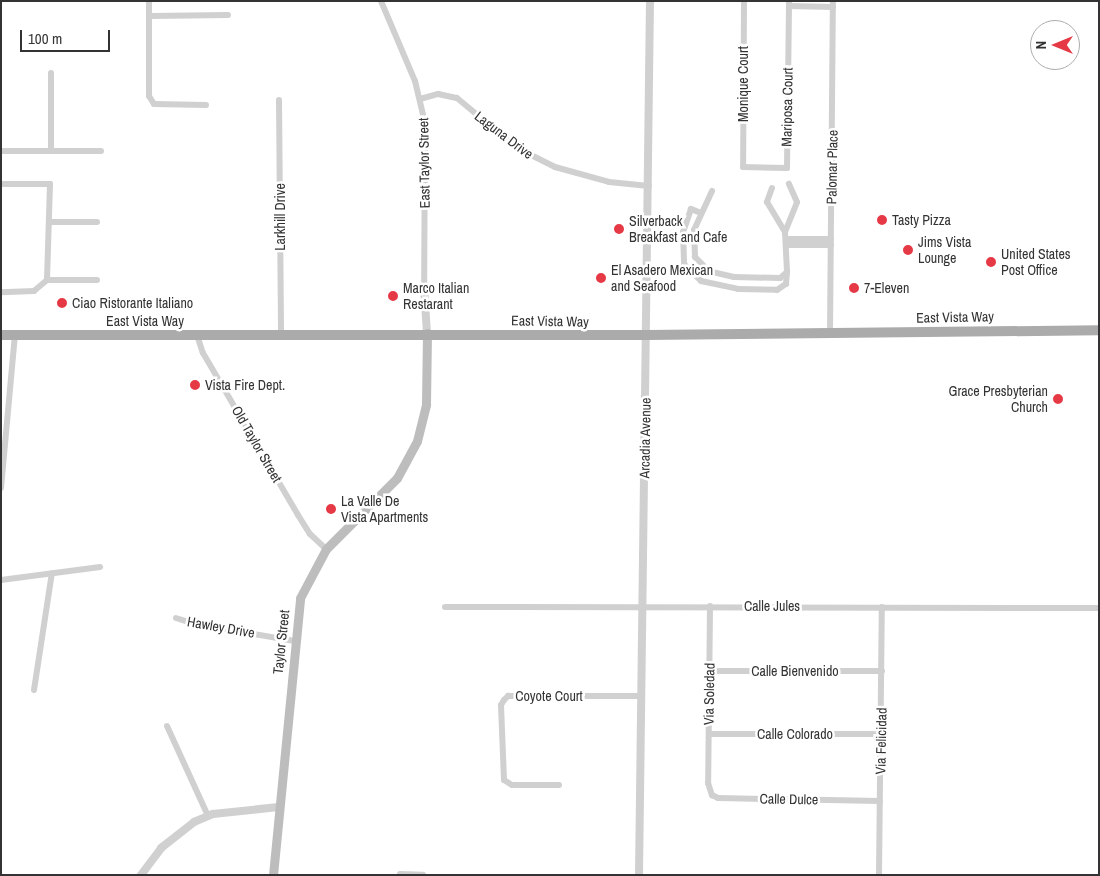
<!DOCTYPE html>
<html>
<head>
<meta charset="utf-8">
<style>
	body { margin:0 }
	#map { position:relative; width:1100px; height:876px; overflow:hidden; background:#fff; font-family:"Archivo Narrow",sans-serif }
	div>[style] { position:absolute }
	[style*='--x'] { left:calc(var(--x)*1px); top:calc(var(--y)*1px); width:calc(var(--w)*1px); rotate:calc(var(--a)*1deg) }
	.minor>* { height:6px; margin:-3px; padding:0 3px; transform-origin:3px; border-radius:3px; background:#d0d0d0 }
	.tertiary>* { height:8px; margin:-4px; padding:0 4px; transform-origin:4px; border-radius:4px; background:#d0d0d0 }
	.secondary>* { height:9px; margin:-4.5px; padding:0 4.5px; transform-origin:4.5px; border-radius:4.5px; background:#bdbdbd }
	.primary>* { height:10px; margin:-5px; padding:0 5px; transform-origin:5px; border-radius:5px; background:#ababab }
	.dots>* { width:14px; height:14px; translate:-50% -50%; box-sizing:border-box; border:2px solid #fff; border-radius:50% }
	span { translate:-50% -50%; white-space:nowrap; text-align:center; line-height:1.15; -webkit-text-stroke:5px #fff; paint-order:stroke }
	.street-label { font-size:14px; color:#333 }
	.poi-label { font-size:14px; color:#333 }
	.left { translate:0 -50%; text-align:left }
	.right { translate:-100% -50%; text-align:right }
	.frame { position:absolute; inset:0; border:2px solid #333; pointer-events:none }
	.north { position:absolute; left:1030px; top:20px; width:50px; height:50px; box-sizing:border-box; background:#fff; border:1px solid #adadad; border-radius:50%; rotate:270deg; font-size:14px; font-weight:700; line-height:20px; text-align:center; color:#333 }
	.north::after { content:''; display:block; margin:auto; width:18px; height:22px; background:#e63946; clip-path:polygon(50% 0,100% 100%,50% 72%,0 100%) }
	.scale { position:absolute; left:20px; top:30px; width:90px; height:22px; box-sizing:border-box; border:2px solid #333; border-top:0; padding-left:6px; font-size:15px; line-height:18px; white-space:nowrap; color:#333; -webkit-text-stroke:4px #fff; paint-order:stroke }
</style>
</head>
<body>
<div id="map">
	<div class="minor">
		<div style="--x:149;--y:1;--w:95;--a:90"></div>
		<div style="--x:149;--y:96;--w:9;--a:58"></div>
		<div style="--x:154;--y:104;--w:52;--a:1.1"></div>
		<div style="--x:381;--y:1;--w:87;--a:67"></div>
		<div style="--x:415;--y:81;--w:43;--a:76.6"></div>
		<div style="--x:425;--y:123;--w:164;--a:90.3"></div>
		<div style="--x:744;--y:1;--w:166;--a:90.3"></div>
		<div style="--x:743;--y:167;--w:44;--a:1.3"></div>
		<div style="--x:787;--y:168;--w:167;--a:-89.3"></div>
		<div style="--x:789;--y:6;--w:44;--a:1.3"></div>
		<div style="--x:149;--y:16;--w:79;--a:-0.7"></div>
		<div style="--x:420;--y:99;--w:19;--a:-16"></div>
		<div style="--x:438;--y:94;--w:19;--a:12"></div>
		<div style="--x:457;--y:98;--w:78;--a:39.8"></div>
		<div style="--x:517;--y:148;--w:42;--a:26.6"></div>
		<div style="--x:555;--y:167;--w:56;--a:15.5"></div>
		<div style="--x:609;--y:182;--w:40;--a:5.7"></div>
		<div style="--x:279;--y:100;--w:233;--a:89.5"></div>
		<div style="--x:1;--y:151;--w:100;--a:0"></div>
		<div style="--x:51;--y:151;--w:78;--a:-90"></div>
		<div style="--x:1;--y:184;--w:49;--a:0"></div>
		<div style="--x:50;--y:184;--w:96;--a:91.8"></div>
		<div style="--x:47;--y:280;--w:17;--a:140"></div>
		<div style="--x:34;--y:291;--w:33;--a:178"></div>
		<div style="--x:772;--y:188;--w:15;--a:110"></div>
		<div style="--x:767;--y:202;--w:35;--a:59"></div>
		<div style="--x:785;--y:232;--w:40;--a:87.1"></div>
		<div style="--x:701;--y:213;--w:11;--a:-158"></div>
		<div style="--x:691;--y:209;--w:24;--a:109"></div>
		<div style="--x:683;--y:232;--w:32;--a:88"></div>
		<div style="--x:684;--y:264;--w:24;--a:45"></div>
		<div style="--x:701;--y:281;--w:38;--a:12"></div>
		<div style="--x:738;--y:289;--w:39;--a:1"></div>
		<div style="--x:777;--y:290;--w:11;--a:-34"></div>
		<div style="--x:786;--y:284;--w:12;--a:-85"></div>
		<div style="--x:787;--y:272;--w:9;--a:139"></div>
		<div style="--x:780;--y:278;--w:46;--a:-178.8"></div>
		<div style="--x:734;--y:277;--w:26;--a:-167"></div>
		<div style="--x:709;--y:271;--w:20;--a:-135"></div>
		<div style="--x:695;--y:257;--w:27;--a:-92"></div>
		<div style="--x:694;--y:230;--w:43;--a:-65.2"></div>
		<div style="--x:50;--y:222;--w:47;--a:0"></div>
		<div style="--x:785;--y:232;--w:32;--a:-68"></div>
		<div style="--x:797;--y:202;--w:20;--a:-114"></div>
		<div style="--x:786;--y:239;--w:45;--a:0"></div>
		<div style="--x:787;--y:245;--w:44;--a:0"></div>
		<div style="--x:47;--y:280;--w:50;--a:0"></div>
		<div style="--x:830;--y:332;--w:331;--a:-89.5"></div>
		<div style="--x:197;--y:335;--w:19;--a:72"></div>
		<div style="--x:203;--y:353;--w:188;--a:59.6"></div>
		<div style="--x:298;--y:515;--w:22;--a:58"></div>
		<div style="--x:310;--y:534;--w:22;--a:43"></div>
		<div style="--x:1;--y:488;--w:155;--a:-84.8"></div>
		<div style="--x:1;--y:580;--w:100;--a:-7.5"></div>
		<div style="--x:710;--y:606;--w:177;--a:90.6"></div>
		<div style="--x:708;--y:783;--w:13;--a:72"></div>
		<div style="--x:712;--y:795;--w:7;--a:27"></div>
		<div style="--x:718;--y:798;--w:162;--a:1.1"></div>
		<div style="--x:445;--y:607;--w:654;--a:0.09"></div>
		<div style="--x:176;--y:618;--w:16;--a:18"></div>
		<div style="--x:191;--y:623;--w:105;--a:9.9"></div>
		<div style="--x:709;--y:671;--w:173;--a:0"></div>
		<div style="--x:34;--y:690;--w:118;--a:-81.3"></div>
		<div style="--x:167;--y:726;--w:99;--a:65.5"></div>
		<div style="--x:709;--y:734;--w:172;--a:0"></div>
		<div style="--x:559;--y:785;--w:47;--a:180"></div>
		<div style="--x:512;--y:785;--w:9;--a:-148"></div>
		<div style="--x:504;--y:780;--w:75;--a:-92.3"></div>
		<div style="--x:501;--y:705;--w:6;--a:-59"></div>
		<div style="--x:504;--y:700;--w:6;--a:-45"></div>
		<div style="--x:508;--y:696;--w:134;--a:0"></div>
		<div style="--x:400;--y:874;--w:23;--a:2"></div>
		<div style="--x:879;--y:875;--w:268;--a:-89.4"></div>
	</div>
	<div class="tertiary">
		<div style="--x:424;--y:287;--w:46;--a:86.3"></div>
		<div style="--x:141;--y:875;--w:34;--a:-53"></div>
		<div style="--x:161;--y:848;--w:42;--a:-38.2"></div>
		<div style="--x:194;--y:822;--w:21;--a:-23"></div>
		<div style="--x:213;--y:814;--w:66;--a:-6.1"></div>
		<div style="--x:639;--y:875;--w:874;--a:-89.28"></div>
	</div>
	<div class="secondary">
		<div style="--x:273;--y:875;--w:278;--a:-84.4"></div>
		<div style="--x:300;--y:598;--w:55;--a:-62"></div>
		<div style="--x:326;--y:549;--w:100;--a:-45"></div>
		<div style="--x:397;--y:478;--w:42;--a:-61.6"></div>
		<div style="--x:417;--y:441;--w:38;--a:-76"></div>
		<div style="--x:426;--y:404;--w:71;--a:-89.2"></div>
	</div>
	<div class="primary">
		<div style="--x:1;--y:335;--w:646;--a:0"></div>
		<div style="--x:647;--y:335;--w:452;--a:-0.6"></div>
	</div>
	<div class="dots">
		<div style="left:882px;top:220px;background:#e63946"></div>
		<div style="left:619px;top:229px;background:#e63946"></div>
		<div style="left:908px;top:250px;background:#e63946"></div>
		<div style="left:991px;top:262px;background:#e63946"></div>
		<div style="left:601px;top:278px;background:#e63946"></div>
		<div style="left:854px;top:288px;background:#e63946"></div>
		<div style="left:393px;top:296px;background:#e63946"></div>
		<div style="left:62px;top:303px;background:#e63946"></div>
		<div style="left:195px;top:385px;background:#e63946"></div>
		<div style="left:1058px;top:399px;background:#e63946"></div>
		<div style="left:331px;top:509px;background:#e63946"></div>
	</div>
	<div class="street-label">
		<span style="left:743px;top:84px;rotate:-90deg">Monique Court</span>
		<span style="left:787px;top:107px;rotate:-89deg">Mariposa Court</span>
		<span style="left:504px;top:135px;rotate:37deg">Laguna Drive</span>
		<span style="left:424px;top:163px;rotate:-91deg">East Taylor Street</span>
		<span style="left:832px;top:167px;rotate:-89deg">Palomar Place</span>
		<span style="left:280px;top:217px;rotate:-90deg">Larkhill Drive</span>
		<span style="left:955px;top:317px;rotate:-1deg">East Vista Way</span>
		<span style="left:145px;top:321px">East Vista Way</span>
		<span style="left:550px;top:321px;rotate:1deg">East Vista Way</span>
		<span style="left:645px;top:438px;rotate:-89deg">Arcadia Avenue</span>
		<span style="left:257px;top:444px;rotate:60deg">Old Taylor Street</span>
		<span style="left:772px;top:606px">Calle Jules</span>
		<span style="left:221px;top:627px;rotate:10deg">Hawley Drive</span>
		<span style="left:281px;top:642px;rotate:-84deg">Taylor Street</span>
		<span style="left:795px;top:671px">Calle Bienvenido</span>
		<span style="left:709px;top:694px;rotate:-89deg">Via Soledad</span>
		<span style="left:549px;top:696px">Coyote Court</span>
		<span style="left:795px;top:734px">Calle Colorado</span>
		<span style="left:881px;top:741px;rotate:-89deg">Via Felicidad</span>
		<span style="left:789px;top:799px;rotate:1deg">Calle Dulce</span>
	</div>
	<div class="poi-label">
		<span class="left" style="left:892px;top:220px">Tasty Pizza</span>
		<span class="left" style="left:629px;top:229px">Silverback<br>Breakfast and Cafe</span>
		<span class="left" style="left:918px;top:250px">Jims Vista<br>Lounge</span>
		<span class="left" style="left:1001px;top:262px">United States<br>Post Office</span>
		<span class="left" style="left:611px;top:278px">El Asadero Mexican<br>and Seafood</span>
		<span class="left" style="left:403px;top:296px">Marco Italian<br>Restarant</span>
		<span class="left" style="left:864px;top:288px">7-Eleven</span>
		<span class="left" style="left:72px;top:303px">Ciao Ristorante Italiano</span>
		<span class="left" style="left:205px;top:385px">Vista Fire Dept.</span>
		<span class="right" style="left:1048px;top:399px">Grace Presbyterian<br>Church</span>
		<span class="left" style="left:341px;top:509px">La Valle De<br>Vista Apartments</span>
	</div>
	<div class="frame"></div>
	<div class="north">N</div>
	<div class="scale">100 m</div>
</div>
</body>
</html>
